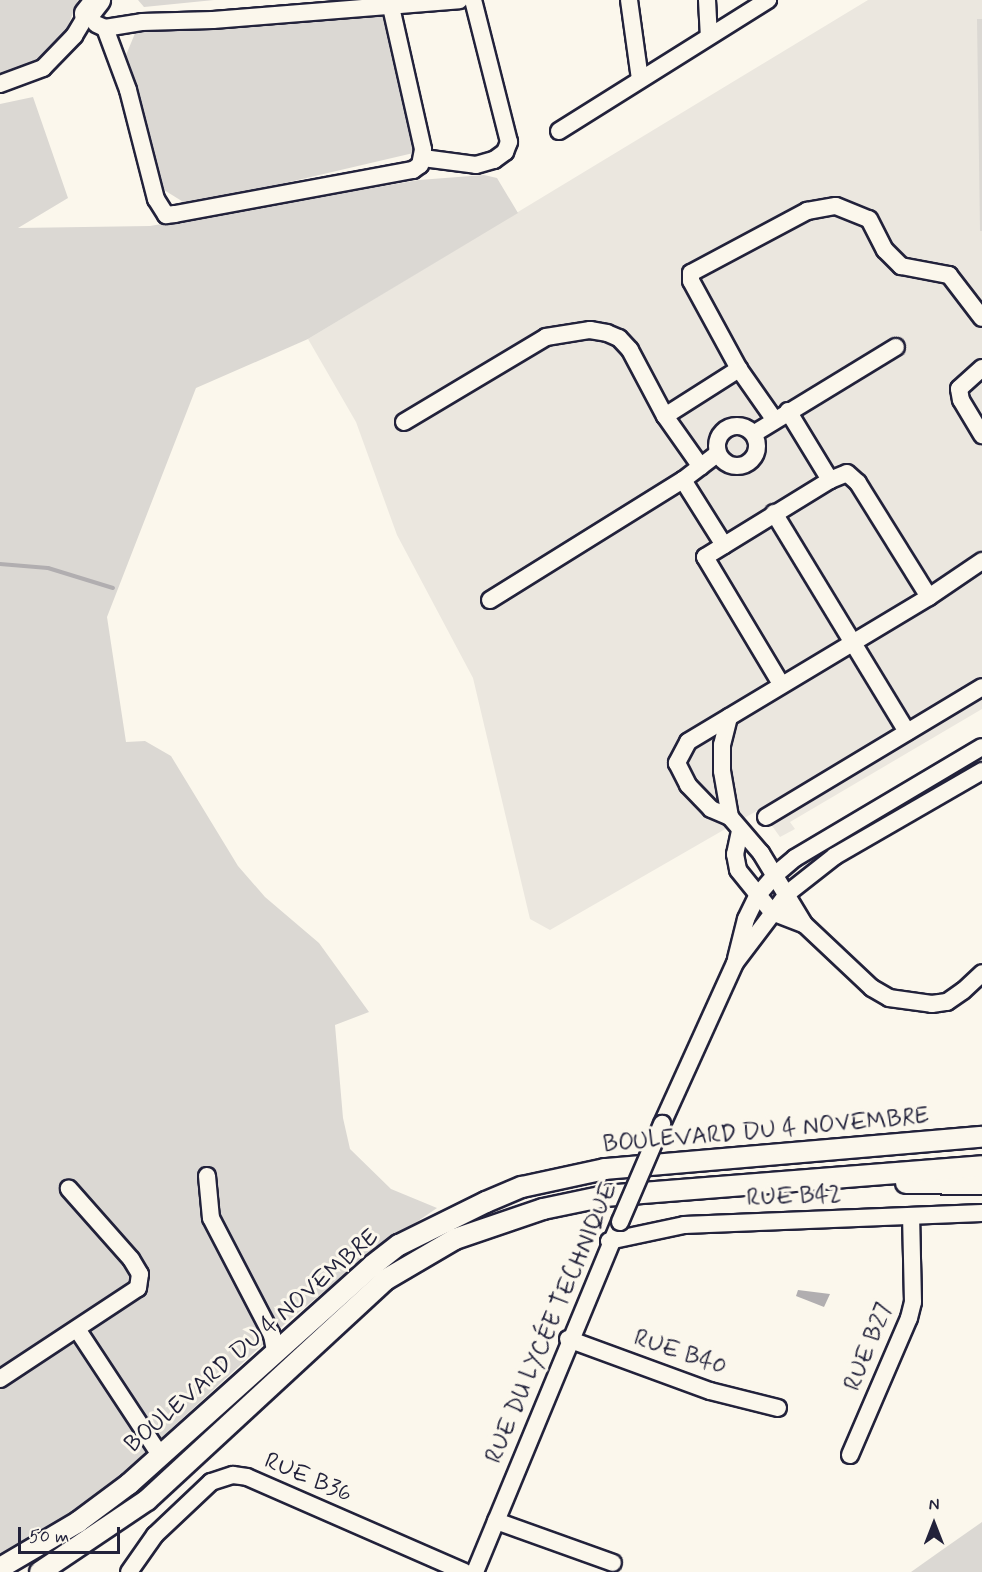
<!DOCTYPE html>
<html>
<head>
<meta charset="utf-8">
<style>
	body { margin:0 }
	#map { position:relative; width:982px; height:1572px; overflow:hidden; background:#fbf7ec; font-family:Mynerve,sans-serif }
	div>[style] { position:absolute }
	[style*='--x'] { left:calc(var(--x)*1px); top:calc(var(--y)*1px); width:calc(var(--w)*1px); rotate:calc(var(--a)*1deg) }
	.built>* { inset:0; background:#ebe7df }
	.green>* { inset:0; background:#dbd8d3 }
	.water>* { inset:0; background:#b1aeb0 }
	.stream>* { height:4px; margin:-2px; padding:0 2px; transform-origin:2px; border-radius:2px; background:#b1aeb0 }
	.roads { filter:drop-shadow(2px 0 #22223b) drop-shadow(-2px 0 #22223b) drop-shadow(0 2px #22223b) drop-shadow(0 -2px #22223b) }
	.minor>* { height:16px; margin:-8px; padding:0 8px; transform-origin:8px; border-radius:8px; background:#fbf7ec }
	.minor>.ring { margin:-8px; padding:0; box-sizing:content-box; background:none; border:16px solid #fbf7ec; border-radius:50% }
	.major>* { height:20px; margin:-10px; padding:0 10px; transform-origin:10px; border-radius:10px; background:#fbf7ec }
	.highway>* { height:24px; margin:-12px; padding:0 12px; transform-origin:12px; border-radius:12px; background:#fbf7ec }
	.bridges { filter:drop-shadow(2px 0 #22223b) drop-shadow(-2px 0 #22223b) drop-shadow(0 2px #22223b) drop-shadow(0 -2px #22223b) }
	.minor-bridge>* { height:16px; margin:-8px; padding:0 8px; transform-origin:8px; border-radius:8px; background:#fbf7ec }
	span { translate:-50% -50%; white-space:nowrap; text-align:center; line-height:1.15; -webkit-text-stroke:6px #fbf7ec; paint-order:stroke }
	.street-label { font-size:24px; color:#22223b }
	.north { position:absolute; left:904px; top:1494px; width:60px; height:60px; -webkit-text-stroke:4px #fbf7ec; paint-order:stroke; rotate:0deg; font-size:16px; font-weight:700; line-height:24px; text-align:center; color:#22223b }
	.north::after { content:''; display:block; margin:auto; width:21px; height:27px; background:#22223b; clip-path:polygon(50% 0,100% 100%,50% 72%,0 100%) }
	.scale { position:absolute; left:18px; top:1527px; width:102px; height:27px; box-sizing:border-box; border:3px solid #22223b; border-top:0; padding-left:8px; font-size:18px; line-height:21px; white-space:nowrap; color:#22223b; -webkit-text-stroke:4px #fbf7ec; paint-order:stroke }
</style>
</head>
<body>
<div id="map">
	<div class="built">
		<div style="clip-path:polygon(868px 0,982px 0,982px 709px,790px 822px,795px 829px,780px 837px,760px 809px,550px 930px,530px 919px,473px 678px,397px 535px,356px 422px,308px 339px)"></div>
	</div>
	<div class="green">
		<div style="clip-path:polygon(0 0,78px 0,65px 34px,38px 62px,0 76px)"></div>
		<div style="clip-path:polygon(138px 0,214px 0,144px 7px)"></div>
		<div style="clip-path:polygon(385px 13px,422px 151px,195px 204px,185px 203px,164px 190px,126px 55px,136px 31px,193px 24px,201px 31px,215px 30px,222px 22px)"></div>
		<div style="clip-path:polygon(977px 19px,982px 19px,982px 231px,980px 231px)"></div>
		<div style="clip-path:polygon(33px 97px,68px 198px,18px 228px,150px 226px,419px 180px,484px 175px,497px 178px,518px 213px,308px 339px,196px 388px,107px 617px,126px 742px,145px 741px,171px 756px,238px 866px,265px 897px,319px 943px,369px 1012px,335px 1025px,343px 1118px,350px 1149px,391px 1189px,437px 1208px,367px 1256px,287px 1322px,122px 1474px,74px 1512px,0 1554px,0 104px)"></div>
		<div style="clip-path:polygon(982px 1522px,982px 1572px,911px 1572px,942px 1550px)"></div>
	</div>
	<div class="water">
		<div style="clip-path:polygon(798px 1290px,830px 1294px,824px 1307px,796px 1296px)"></div>
	</div>
	<div class="stream">
		<div style="--x:0;--y:564;--w:48;--a:4.8"></div>
		<div style="--x:48;--y:568;--w:68;--a:17.1"></div>
	</div>
	<div class="roads">
		<div class="minor">
			<div style="--x:629;--y:0;--w:80;--a:82.1"></div>
			<div style="--x:707;--y:0;--w:35;--a:87"></div>
			<div style="--x:96;--y:24;--w:10;--a:24"></div>
			<div style="--x:105;--y:28;--w:37;--a:-9"></div>
			<div style="--x:142;--y:22;--w:71;--a:-1.6"></div>
			<div style="--x:213;--y:20;--w:247;--a:-4.6"></div>
			<div style="--x:105;--y:28;--w:66;--a:69.6"></div>
			<div style="--x:128;--y:90;--w:113;--a:75.6"></div>
			<div style="--x:156;--y:199;--w:19;--a:58"></div>
			<div style="--x:166;--y:215;--w:9;--a:-6"></div>
			<div style="--x:175;--y:214;--w:242;--a:-10.5"></div>
			<div style="--x:413;--y:170;--w:9;--a:-36"></div>
			<div style="--x:420;--y:165;--w:16;--a:-79"></div>
			<div style="--x:423;--y:149;--w:146;--a:-102.7"></div>
			<div style="--x:0;--y:84;--w:46;--a:-20.4"></div>
			<div style="--x:43;--y:68;--w:45;--a:-45.9"></div>
			<div style="--x:74;--y:36;--w:26;--a:-59"></div>
			<div style="--x:559;--y:131;--w:247;--a:-32.1"></div>
			<div style="--x:423;--y:158;--w:53;--a:7.5"></div>
			<div style="--x:476;--y:165;--w:19;--a:-16"></div>
			<div style="--x:494;--y:160;--w:14;--a:-36"></div>
			<div style="--x:505;--y:152;--w:11;--a:-68"></div>
			<div style="--x:509;--y:142;--w:146;--a:-104.2"></div>
			<div style="--x:982;--y:368;--w:31;--a:138"></div>
			<div style="--x:959;--y:389;--w:11;--a:80"></div>
			<div style="--x:961;--y:400;--w:41;--a:59"></div>
			<div style="--x:739;--y:369;--w:100;--a:-118.6"></div>
			<div style="--x:691;--y:281;--w:8;--a:-90"></div>
			<div style="--x:691;--y:273;--w:132;--a:-28.1"></div>
			<div style="--x:807;--y:211;--w:29;--a:-10"></div>
			<div style="--x:836;--y:206;--w:35;--a:22"></div>
			<div style="--x:869;--y:219;--w:35;--a:63"></div>
			<div style="--x:885;--y:250;--w:23;--a:45"></div>
			<div style="--x:901;--y:266;--w:49;--a:10.6"></div>
			<div style="--x:949;--y:275;--w:54;--a:52.5"></div>
			<div style="--x:788;--y:411;--w:81;--a:58.7"></div>
			<div style="--x:830;--y:480;--w:18;--a:-22"></div>
			<div style="--x:847;--y:473;--w:15;--a:42"></div>
			<div style="--x:858;--y:483;--w:134;--a:58.1"></div>
			<div style="--x:665;--y:416;--w:88;--a:-32.4"></div>
			<div style="--x:739;--y:369;--w:61;--a:55"></div>
			<div style="--x:404;--y:422;--w:165;--a:-30.9"></div>
			<div style="--x:546;--y:337;--w:45;--a:-9"></div>
			<div style="--x:590;--y:330;--w:17;--a:10"></div>
			<div style="--x:607;--y:333;--w:13;--a:23"></div>
			<div style="--x:619;--y:338;--w:16;--a:47"></div>
			<div style="--x:630;--y:350;--w:75;--a:62.1"></div>
			<div style="--x:665;--y:416;--w:62;--a:54.8"></div>
			<div class="ring" style="left:717px;top:426px;width:24px;height:24px"></div>
			<div style="--x:755;--y:433;--w:165;--a:-31.4"></div>
			<div style="--x:683;--y:480;--w:77;--a:57.8"></div>
			<div style="--x:774;--y:513;--w:256;--a:58.7"></div>
			<div style="--x:982;--y:561;--w:64;--a:145.8"></div>
			<div style="--x:929;--y:597;--w:281;--a:149"></div>
			<div style="--x:688;--y:742;--w:24;--a:118"></div>
			<div style="--x:677;--y:763;--w:25;--a:63"></div>
			<div style="--x:688;--y:785;--w:33;--a:46"></div>
			<div style="--x:711;--y:809;--w:21;--a:23"></div>
			<div style="--x:730;--y:817;--w:48;--a:49.3"></div>
			<div style="--x:761;--y:853;--w:83;--a:58.8"></div>
			<div style="--x:804;--y:924;--w:93;--a:43.3"></div>
			<div style="--x:872;--y:988;--w:20;--a:30"></div>
			<div style="--x:889;--y:998;--w:43;--a:7.9"></div>
			<div style="--x:932;--y:1004;--w:15;--a:-8"></div>
			<div style="--x:947;--y:1002;--w:19;--a:-35"></div>
			<div style="--x:963;--y:991;--w:26;--a:-43"></div>
			<div style="--x:490;--y:600;--w:227;--a:-31.9"></div>
			<div style="--x:683;--y:480;--w:43;--a:-37.4"></div>
			<div style="--x:781;--y:684;--w:148;--a:-120.9"></div>
			<div style="--x:705;--y:557;--w:147;--a:-31.6"></div>
			<div style="--x:729;--y:717;--w:29;--a:104"></div>
			<div style="--x:722;--y:745;--w:26;--a:90"></div>
			<div style="--x:722;--y:771;--w:47;--a:80.1"></div>
			<div style="--x:766;--y:817;--w:252;--a:-31"></div>
			<div style="--x:740;--y:831;--w:24;--a:102"></div>
			<div style="--x:735;--y:854;--w:16;--a:79"></div>
			<div style="--x:738;--y:870;--w:54;--a:51"></div>
			<div style="--x:772;--y:912;--w:34;--a:21"></div>
			<div style="--x:736;--y:959;--w:41;--a:-76"></div>
			<div style="--x:746;--y:919;--w:25;--a:-64"></div>
			<div style="--x:757;--y:896;--w:29;--a:-49"></div>
			<div style="--x:776;--y:874;--w:25;--a:-40"></div>
			<div style="--x:795;--y:858;--w:217;--a:-30.7"></div>
			<div style="--x:662;--y:1124;--w:177;--a:-65.6"></div>
			<div style="--x:735;--y:963;--w:88;--a:-52.9"></div>
			<div style="--x:788;--y:893;--w:60;--a:-38.2"></div>
			<div style="--x:835;--y:856;--w:170;--a:-30"></div>
			<div style="--x:207;--y:1176;--w:42;--a:84.6"></div>
			<div style="--x:211;--y:1218;--w:132;--a:62.5"></div>
			<div style="--x:272;--y:1335;--w:16;--a:79"></div>
			<div style="--x:609;--y:1241;--w:77;--a:-12"></div>
			<div style="--x:684;--y:1225;--w:298;--a:-2.3"></div>
			<div style="--x:77;--y:1329;--w:151;--a:56.6"></div>
			<div style="--x:568;--y:1339;--w:151;--a:20.1"></div>
			<div style="--x:710;--y:1391;--w:70;--a:14"></div>
			<div style="--x:0;--y:1379;--w:165;--a:-33.4"></div>
			<div style="--x:138;--y:1288;--w:14;--a:-82"></div>
			<div style="--x:140;--y:1274;--w:17;--a:-121"></div>
			<div style="--x:131;--y:1259;--w:94;--a:-131.5"></div>
			<div style="--x:850;--y:1455;--w:149;--a:-66.7"></div>
			<div style="--x:909;--y:1318;--w:16;--a:-76"></div>
			<div style="--x:913;--y:1302;--w:85;--a:-91.3"></div>
			<div style="--x:496;--y:1521;--w:124;--a:19.7"></div>
			<div style="--x:129;--y:1572;--w:45;--a:-54.9"></div>
			<div style="--x:155;--y:1535;--w:77;--a:-43.4"></div>
			<div style="--x:211;--y:1482;--w:23;--a:-18"></div>
			<div style="--x:233;--y:1475;--w:14;--a:8"></div>
			<div style="--x:247;--y:1477;--w:237;--a:23.6"></div>
			<div style="--x:475;--y:1572;--w:379;--a:-67.5"></div>
		</div>
		<div class="major">
			<div style="--x:906;--y:1183;--w:76;--a:0.8"></div>
			<div style="--x:0;--y:1568;--w:91;--a:-30.5"></div>
			<div style="--x:78;--y:1522;--w:64;--a:-36.7"></div>
			<div style="--x:129;--y:1484;--w:328;--a:-41.9"></div>
			<div style="--x:373;--y:1265;--w:33;--a:-38"></div>
			<div style="--x:399;--y:1245;--w:97;--a:-26.3"></div>
			<div style="--x:486;--y:1202;--w:39;--a:-23"></div>
			<div style="--x:522;--y:1187;--w:85;--a:-12.2"></div>
			<div style="--x:605;--y:1169;--w:378;--a:-4.9"></div>
			<div style="--x:40;--y:1572;--w:129;--a:-33.9"></div>
			<div style="--x:147;--y:1500;--w:324;--a:-42.7"></div>
			<div style="--x:385;--y:1280;--w:81;--a:-30.4"></div>
			<div style="--x:455;--y:1239;--w:93;--a:-18.8"></div>
			<div style="--x:543;--y:1209;--w:63;--a:-11.8"></div>
			<div style="--x:605;--y:1196;--w:378;--a:-4.5"></div>
		</div>
		<div class="highway">
			<div style="--x:87;--y:14;--w:18;--a:-52"></div>
		</div>
	</div>
	<div class="bridges">
		<div class="minor-bridge">
			<div style="--x:620;--y:1222;--w:107;--a:-66.8"></div>
		</div>
	</div>
	<div class="street-label">
		<span style="left:766px;top:1131px;rotate:-5deg">BOULEVARD DU 4 NOVEMBRE</span>
		<span style="left:794px;top:1197px;rotate:-2deg">RUE B42</span>
		<span style="left:552px;top:1323px;rotate:-67deg">RUE DU LYCÉE TECHNIQUE</span>
		<span style="left:252px;top:1341px;rotate:-41deg">BOULEVARD DU 4 NOVEMBRE</span>
		<span style="left:869px;top:1347px;rotate:-68deg">RUE B27</span>
		<span style="left:680px;top:1353px;rotate:19deg">RUE B40</span>
		<span style="left:308px;top:1478px;rotate:23deg">RUE B36</span>
	</div>
	<div class="north">N</div>
	<div class="scale">50 m</div>
</div>
</body>
</html>
